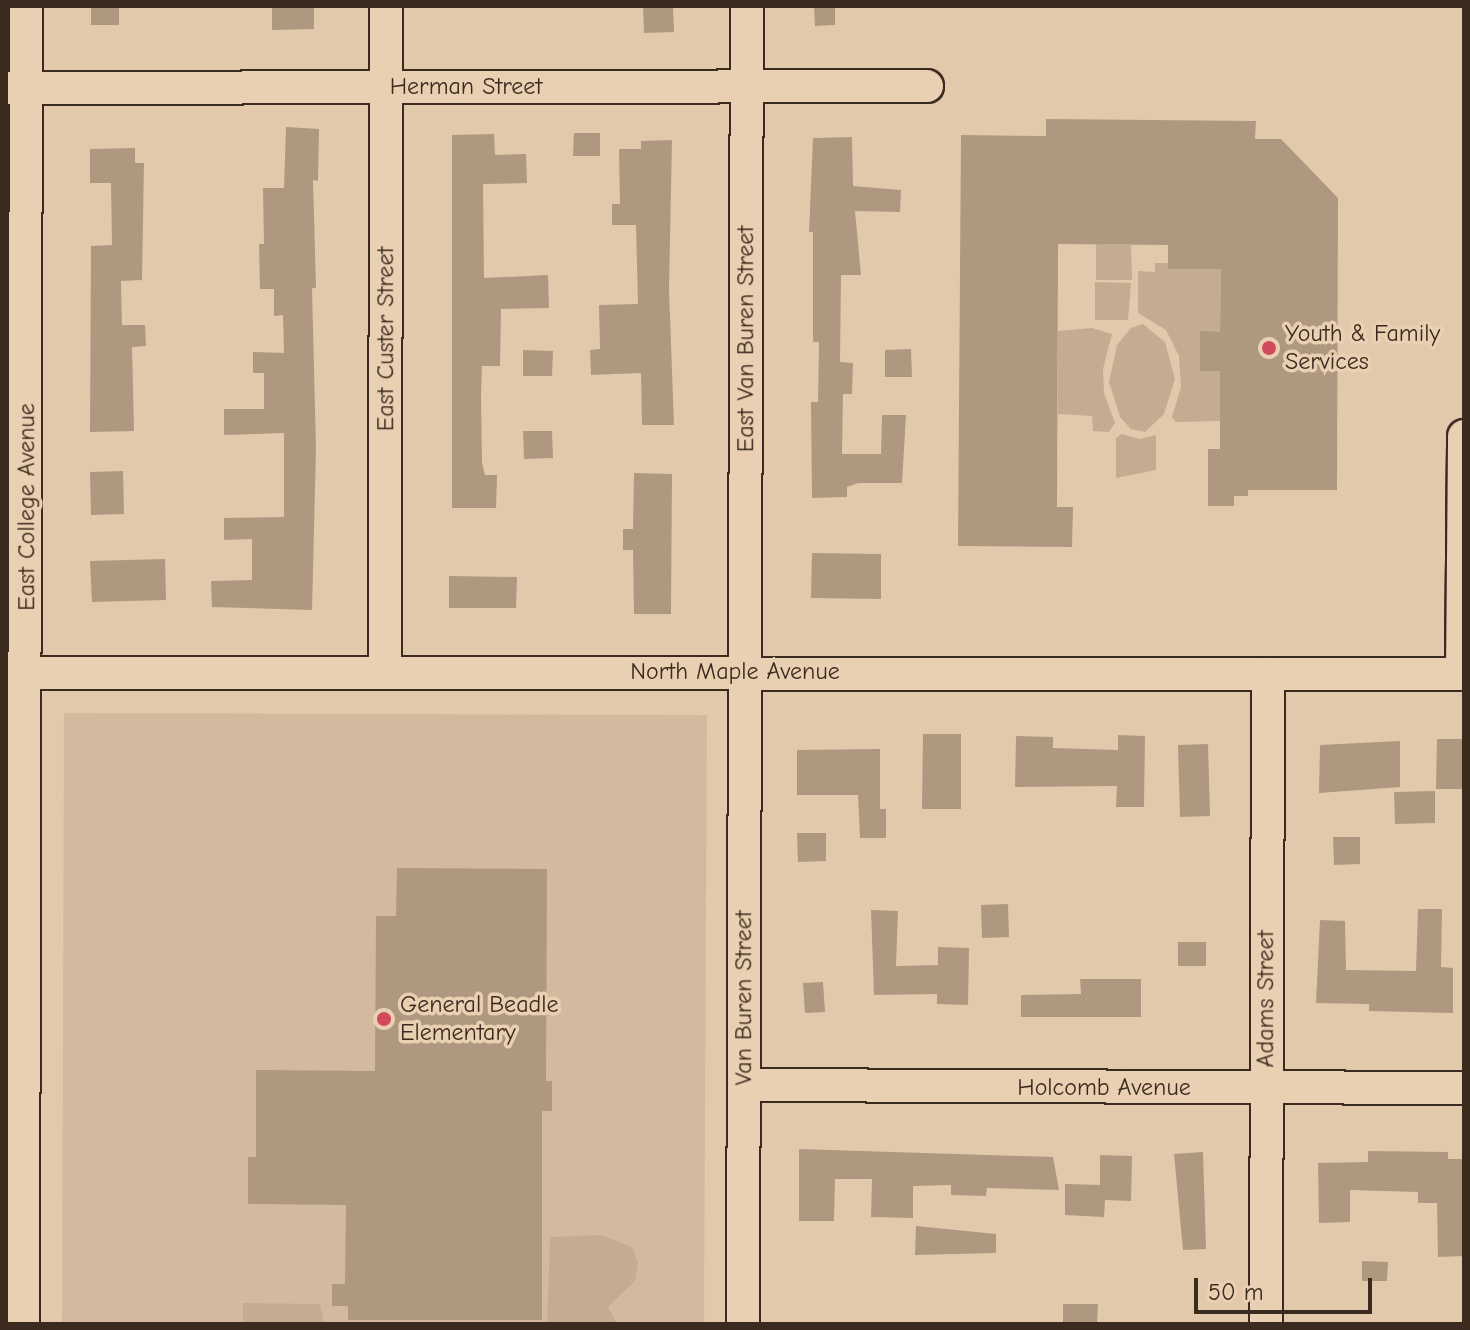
<!DOCTYPE html>
<html>
<head>
<meta charset="utf-8">
<style>
	body { margin:0 }
	#map { position:relative; width:1470px; height:1330px; overflow:hidden; background:#e3c9ac; font-family:"Comic Neue",sans-serif }
	div>[style] { position:absolute }
	[style*='--x'] { left:calc(var(--x)*1px); top:calc(var(--y)*1px); width:calc(var(--w)*1px); rotate:calc(var(--a)*1deg) }
	.built>* { inset:0; background:#d3ba9f }
	.green>* { inset:0; background:#c4ac92 }
	.building>* { inset:0; background:#af9880 }
	.roads { filter:drop-shadow(2px 0 #3b2a1e) drop-shadow(-2px 0 #3b2a1e) drop-shadow(0 2px #3b2a1e) drop-shadow(0 -2px #3b2a1e) }
	.minor>* { height:32px; margin:-16px; padding:0 16px; transform-origin:16px; border-radius:16px; background:#ead0b2 }
	.dots>* { width:22px; height:22px; translate:-50% -50%; box-sizing:border-box; border:4px solid #ead0b2; border-radius:50% }
	span { translate:-50% -50%; white-space:nowrap; text-align:center; line-height:1.15; -webkit-text-stroke:7px #ead0b2; paint-order:stroke }
	.street-label { font-size:24px; color:#3b2a1e }
	.poi-label { font-size:24px; color:#3b2a1e }
	.left { translate:0 -50%; text-align:left }
	.frame { position:absolute; inset:0; border:8px solid #3b2a1e; pointer-events:none }
	.scale { position:absolute; left:1194px; top:1278px; width:178px; height:36px; box-sizing:border-box; border:4px solid #3b2a1e; border-top:0; padding-left:10px; font-size:24px; line-height:28px; white-space:nowrap; color:#3b2a1e; -webkit-text-stroke:6px #ead0b2; paint-order:stroke }
</style>
</head>
<body>
<div id="map">
	<div class="built">
		<div style="clip-path:polygon(64px 713px,707px 715px,704px 1324px,62px 1324px)"></div>
	</div>
	<div class="green">
		<div style="clip-path:polygon(1096px 244px,1131px 245px,1132px 280px,1096px 280px)"></div>
		<div style="clip-path:polygon(1155px 263px,1221px 263px,1220px 332px,1200px 332px,1200px 370px,1220px 371px,1220px 421px,1176px 422px,1172px 417px,1181px 387px,1179px 356px,1166px 330px,1138px 313px,1138px 271px,1155px 272px)"></div>
		<div style="clip-path:polygon(1095px 282px,1131px 283px,1128px 320px,1095px 320px)"></div>
		<div style="clip-path:polygon(1143px 324px,1165px 342px,1175px 379px,1164px 414px,1145px 432px,1131px 429px,1120px 417px,1109px 382px,1117px 345px,1131px 328px)"></div>
		<div style="clip-path:polygon(1092px 328px,1112px 334px,1103px 369px,1104px 393px,1115px 423px,1109px 432px,1093px 431px,1092px 416px,1058px 414px,1058px 331px)"></div>
		<div style="clip-path:polygon(1122px 434px,1140px 439px,1156px 435px,1156px 470px,1116px 478px,1116px 438px)"></div>
		<div style="clip-path:polygon(550px 1237px,601px 1235px,632px 1247px,638px 1262px,635px 1281px,608px 1307px,617px 1324px,547px 1324px)"></div>
		<div style="clip-path:polygon(243px 1303px,320px 1304px,324px 1324px,243px 1324px)"></div>
	</div>
	<div class="building">
		<div style="clip-path:polygon(91px 6px,119px 6px,119px 25px,91px 25px)"></div>
		<div style="clip-path:polygon(272px 6px,314px 6px,314px 29px,272px 30px)"></div>
		<div style="clip-path:polygon(643px 6px,673px 6px,674px 32px,644px 33px)"></div>
		<div style="clip-path:polygon(814px 6px,835px 6px,835px 25px,815px 26px)"></div>
		<div style="clip-path:polygon(1046px 119px,1256px 121px,1255px 139px,1281px 139px,1338px 198px,1337px 490px,1248px 490px,1248px 496px,1234px 496px,1234px 506px,1208px 506px,1208px 449px,1220px 449px,1220px 371px,1200px 371px,1200px 331px,1220px 332px,1221px 269px,1168px 269px,1168px 245px,1058px 244px,1057px 507px,1073px 507px,1072px 547px,958px 546px,961px 135px,1046px 136px)"></div>
		<div style="clip-path:polygon(286px 127px,319px 129px,318px 181px,313px 180px,316px 288px,312px 288px,316px 449px,312px 610px,212px 607px,211px 581px,252px 580px,252px 539px,224px 540px,224px 518px,284px 517px,284px 433px,224px 435px,224px 409px,264px 409px,264px 373px,253px 373px,253px 352px,284px 353px,283px 315px,274px 316px,274px 289px,260px 289px,259px 244px,264px 244px,263px 188px,284px 188px)"></div>
		<div style="clip-path:polygon(574px 133px,600px 133px,600px 156px,573px 156px)"></div>
		<div style="clip-path:polygon(494px 134px,495px 155px,526px 154px,527px 183px,483px 184px,484px 278px,548px 275px,549px 308px,501px 309px,500px 366px,482px 366px,481px 396px,482px 463px,485px 475px,497px 475px,496px 508px,452px 508px,452px 135px)"></div>
		<div style="clip-path:polygon(852px 137px,853px 186px,901px 190px,900px 212px,855px 211px,861px 275px,841px 275px,840px 362px,853px 363px,852px 394px,843px 394px,842px 454px,881px 454px,882px 415px,906px 415px,902px 483px,858px 483px,847px 487px,847px 497px,812px 498px,811px 402px,818px 402px,819px 342px,813px 342px,813px 232px,809px 232px,813px 138px)"></div>
		<div style="clip-path:polygon(672px 140px,669px 289px,674px 425px,642px 425px,641px 373px,591px 375px,590px 350px,600px 349px,599px 305px,638px 304px,636px 225px,612px 225px,612px 204px,620px 204px,619px 149px,641px 149px,641px 141px)"></div>
		<div style="clip-path:polygon(135px 148px,135px 163px,144px 163px,142px 280px,121px 281px,122px 325px,145px 325px,146px 346px,132px 347px,134px 431px,90px 432px,91px 246px,112px 245px,111px 183px,90px 183px,90px 149px)"></div>
		<div style="clip-path:polygon(911px 349px,912px 377px,885px 377px,885px 350px)"></div>
		<div style="clip-path:polygon(523px 350px,553px 351px,552px 376px,523px 376px)"></div>
		<div style="clip-path:polygon(523px 431px,552px 431px,553px 458px,524px 459px)"></div>
		<div style="clip-path:polygon(123px 471px,124px 514px,91px 515px,90px 472px)"></div>
		<div style="clip-path:polygon(634px 473px,672px 474px,671px 614px,634px 614px,633px 550px,623px 550px,623px 529px,633px 529px)"></div>
		<div style="clip-path:polygon(812px 553px,881px 554px,881px 599px,811px 598px)"></div>
		<div style="clip-path:polygon(165px 559px,166px 600px,92px 602px,90px 561px)"></div>
		<div style="clip-path:polygon(449px 576px,517px 577px,516px 608px,449px 608px)"></div>
		<div style="clip-path:polygon(923px 734px,961px 734px,961px 809px,922px 809px)"></div>
		<div style="clip-path:polygon(1118px 735px,1145px 736px,1144px 807px,1116px 807px,1117px 786px,1015px 787px,1016px 736px,1053px 737px,1053px 748px,1118px 750px)"></div>
		<div style="clip-path:polygon(1437px 739px,1464px 739px,1464px 789px,1436px 789px)"></div>
		<div style="clip-path:polygon(1400px 741px,1400px 787px,1319px 793px,1320px 745px)"></div>
		<div style="clip-path:polygon(1208px 744px,1210px 816px,1180px 817px,1178px 745px)"></div>
		<div style="clip-path:polygon(880px 749px,880px 809px,886px 809px,886px 838px,860px 838px,858px 795px,797px 795px,797px 750px)"></div>
		<div style="clip-path:polygon(1435px 791px,1435px 823px,1395px 824px,1394px 792px)"></div>
		<div style="clip-path:polygon(797px 833px,826px 833px,826px 861px,798px 862px)"></div>
		<div style="clip-path:polygon(1333px 837px,1360px 837px,1360px 864px,1334px 865px)"></div>
		<div style="clip-path:polygon(397px 868px,547px 869px,546px 1081px,552px 1081px,552px 1111px,542px 1111px,542px 1320px,348px 1320px,348px 1306px,332px 1306px,332px 1284px,345px 1284px,346px 1205px,248px 1204px,248px 1157px,256px 1157px,256px 1070px,375px 1071px,376px 916px,396px 916px)"></div>
		<div style="clip-path:polygon(1008px 904px,1009px 937px,982px 938px,981px 905px)"></div>
		<div style="clip-path:polygon(1418px 909px,1442px 909px,1441px 967px,1453px 968px,1453px 1013px,1369px 1011px,1369px 1004px,1316px 1003px,1320px 920px,1345px 921px,1346px 970px,1416px 971px)"></div>
		<div style="clip-path:polygon(871px 910px,898px 911px,896px 966px,938px 965px,938px 947px,969px 948px,968px 1005px,937px 1004px,937px 994px,874px 995px)"></div>
		<div style="clip-path:polygon(1178px 942px,1206px 942px,1206px 966px,1178px 966px)"></div>
		<div style="clip-path:polygon(1080px 979px,1141px 979px,1141px 1017px,1021px 1017px,1021px 995px,1081px 994px)"></div>
		<div style="clip-path:polygon(823px 982px,825px 1012px,805px 1013px,803px 983px)"></div>
		<div style="clip-path:polygon(799px 1149px,1053px 1157px,1059px 1190px,987px 1188px,986px 1196px,951px 1195px,951px 1185px,913px 1186px,913px 1218px,871px 1217px,872px 1179px,835px 1179px,834px 1221px,799px 1221px)"></div>
		<div style="clip-path:polygon(1368px 1151px,1448px 1152px,1448px 1159px,1463px 1159px,1464px 1256px,1438px 1257px,1437px 1203px,1418px 1203px,1418px 1192px,1350px 1190px,1350px 1222px,1319px 1223px,1318px 1163px,1368px 1162px)"></div>
		<div style="clip-path:polygon(1203px 1152px,1206px 1249px,1183px 1250px,1174px 1154px)"></div>
		<div style="clip-path:polygon(1100px 1155px,1132px 1156px,1131px 1201px,1105px 1200px,1104px 1217px,1065px 1215px,1065px 1184px,1100px 1185px)"></div>
		<div style="clip-path:polygon(916px 1226px,996px 1234px,996px 1253px,915px 1255px)"></div>
		<div style="clip-path:polygon(1362px 1261px,1388px 1262px,1387px 1281px,1362px 1281px)"></div>
		<div style="clip-path:polygon(1063px 1304px,1098px 1304px,1097px 1324px,1063px 1324px)"></div>
	</div>
	<div class="roads">
		<div class="minor">
			<div style="--x:6;--y:88;--w:921;--a:-0.12"></div>
			<div style="--x:385;--y:671;--w:665;--a:-89.91"></div>
			<div style="--x:6;--y:673;--w:1458;--a:0.04"></div>
			<div style="--x:1462;--y:674;--w:238;--a:-89.5"></div>
			<div style="--x:745;--y:1085;--w:719;--a:0.24"></div>
			<div style="--x:23;--y:1324;--w:1318;--a:-89.87"></div>
			<div style="--x:743;--y:1324;--w:1318;--a:-89.83"></div>
			<div style="--x:1266;--y:1324;--w:649;--a:-89.82"></div>
		</div>
	</div>
	<div class="dots">
		<div style="left:1269px;top:348px;background:#d1495b"></div>
		<div style="left:384px;top:1019px;background:#d1495b"></div>
	</div>
	<div class="street-label">
		<span style="left:466px;top:87px">Herman Street</span>
		<span style="left:386px;top:339px;rotate:-90deg">East Custer Street</span>
		<span style="left:746px;top:339px;rotate:-90deg">East Van Buren Street</span>
		<span style="left:27px;top:507px;rotate:-90deg">East College Avenue</span>
		<span style="left:735px;top:672px">North Maple Avenue</span>
		<span style="left:744px;top:998px;rotate:-90deg">Van Buren Street</span>
		<span style="left:1266px;top:999px;rotate:-90deg">Adams Street</span>
		<span style="left:1104px;top:1088px">Holcomb Avenue</span>
	</div>
	<div class="poi-label">
		<span class="left" style="left:1285px;top:348px">Youth &amp; Family<br>Services</span>
		<span class="left" style="left:400px;top:1019px">General Beadle<br>Elementary</span>
	</div>
	<div class="frame"></div>
	<div class="scale">50 m</div>
</div>
</body>
</html>
